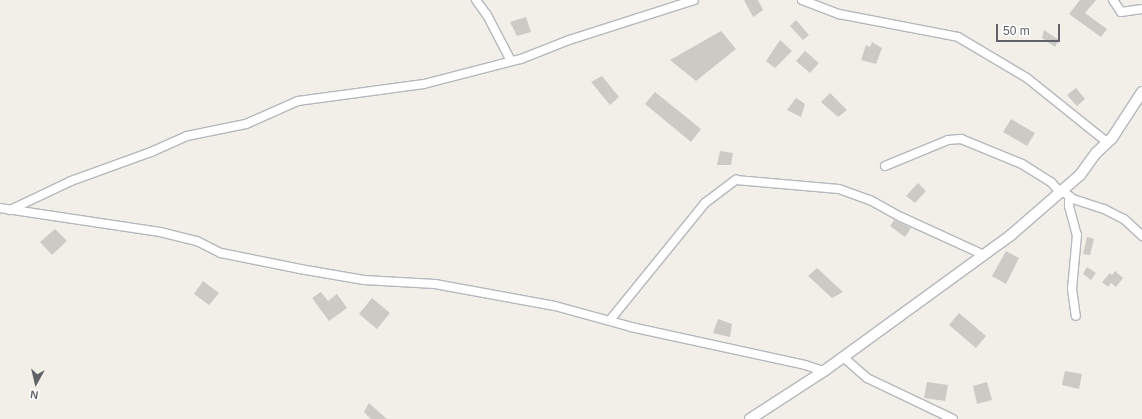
<!DOCTYPE html>
<html>
<head>
<meta charset="utf-8">
<style>
	body { margin:0 }
	#map { position:relative; width:1142px; height:419px; overflow:hidden; background:#f1efe8; font-family:Arial,sans-serif }
	div>[style] { position:absolute }
	[style*='--x'] { left:calc(var(--x)*1px); top:calc(var(--y)*1px); width:calc(var(--w)*1px); rotate:calc(var(--a)*1deg) }
	.building>* { inset:0; background:#cccac5 }
	.roads { filter:drop-shadow(1px 0 #b5b8bc) drop-shadow(-1px 0 #b5b8bc) drop-shadow(0 1px #b5b8bc) drop-shadow(0 -1px #b5b8bc) }
	.minor>* { height:8px; margin:-4px; padding:0 4px; transform-origin:4px; border-radius:4px; background:#fff }
	.tertiary>* { height:10px; margin:-5px; padding:0 5px; transform-origin:5px; border-radius:5px; background:#fff }
	span { translate:-50% -50%; white-space:nowrap; text-align:center; line-height:1.15; -webkit-text-stroke:3px #fff; paint-order:stroke }
	.north { position:absolute; left:16px; top:363px; width:40px; height:40px; -webkit-text-stroke:3px #fff; paint-order:stroke; rotate:188deg; font-size:11px; font-weight:700; line-height:16px; text-align:center; color:#5f6368 }
	.north::after { content:''; display:block; margin:auto; width:14px; height:18px; background:#5f6368; clip-path:polygon(50% 0,100% 100%,50% 72%,0 100%) }
	.scale { position:absolute; left:996px; top:24px; width:64px; height:18px; box-sizing:border-box; border:2px solid #5f6368; border-top:0; padding-left:5px; font-size:12px; line-height:14px; white-space:nowrap; color:#5f6368; -webkit-text-stroke:3px #fff; paint-order:stroke }
</style>
</head>
<body>
<div id="map">
	<div class="building">
		<div style="clip-path:polygon(744px 0,758px 0,763px 10px,753px 17px)"></div>
		<div style="clip-path:polygon(1080px 0,1096px 0,1085px 13px,1107px 29px,1101px 37px,1069px 14px)"></div>
		<div style="clip-path:polygon(526px 17px,531px 32px,517px 36px,510px 22px)"></div>
		<div style="clip-path:polygon(796px 20px,809px 35px,803px 40px,790px 26px)"></div>
		<div style="clip-path:polygon(1044px 30px,1059px 40px,1055px 47px,1042px 38px)"></div>
		<div style="clip-path:polygon(721px 31px,736px 49px,696px 81px,670px 60px)"></div>
		<div style="clip-path:polygon(780px 40px,792px 51px,775px 68px,766px 61px)"></div>
		<div style="clip-path:polygon(872px 42px,882px 48px,876px 64px,861px 60px,866px 45px,870px 47px)"></div>
		<div style="clip-path:polygon(805px 51px,819px 63px,810px 73px,796px 61px)"></div>
		<div style="clip-path:polygon(602px 76px,619px 97px,610px 105px,591px 82px)"></div>
		<div style="clip-path:polygon(1076px 88px,1085px 99px,1077px 106px,1067px 95px)"></div>
		<div style="clip-path:polygon(655px 92px,701px 129px,691px 142px,645px 104px)"></div>
		<div style="clip-path:polygon(830px 93px,847px 110px,838px 117px,821px 102px)"></div>
		<div style="clip-path:polygon(796px 98px,805px 104px,801px 117px,787px 110px)"></div>
		<div style="clip-path:polygon(1011px 119px,1035px 133px,1027px 146px,1003px 132px)"></div>
		<div style="clip-path:polygon(720px 151px,733px 153px,731px 165px,717px 165px)"></div>
		<div style="clip-path:polygon(918px 183px,926px 191px,915px 203px,906px 196px)"></div>
		<div style="clip-path:polygon(894px 220px,911px 228px,905px 237px,890px 226px)"></div>
		<div style="clip-path:polygon(55px 229px,67px 241px,52px 255px,40px 242px)"></div>
		<div style="clip-path:polygon(1087px 237px,1094px 239px,1090px 255px,1083px 254px)"></div>
		<div style="clip-path:polygon(1006px 251px,1019px 258px,1006px 284px,992px 276px)"></div>
		<div style="clip-path:polygon(1087px 267px,1096px 273px,1091px 280px,1083px 274px)"></div>
		<div style="clip-path:polygon(817px 268px,843px 292px,832px 298px,808px 276px)"></div>
		<div style="clip-path:polygon(1115px 271px,1123px 278px,1116px 287px,1111px 283px,1108px 287px,1102px 282px,1110px 273px,1112px 275px)"></div>
		<div style="clip-path:polygon(203px 281px,219px 293px,209px 305px,194px 294px)"></div>
		<div style="clip-path:polygon(321px 292px,328px 301px,337px 294px,347px 308px,329px 321px,312px 298px)"></div>
		<div style="clip-path:polygon(372px 298px,390px 313px,377px 329px,359px 314px)"></div>
		<div style="clip-path:polygon(959px 313px,986px 336px,976px 348px,949px 325px)"></div>
		<div style="clip-path:polygon(718px 319px,732px 324px,730px 337px,713px 333px)"></div>
		<div style="clip-path:polygon(1065px 371px,1082px 374px,1079px 389px,1062px 385px)"></div>
		<div style="clip-path:polygon(927px 382px,948px 385px,945px 401px,924px 398px)"></div>
		<div style="clip-path:polygon(987px 382px,992px 400px,977px 404px,973px 386px)"></div>
		<div style="clip-path:polygon(369px 403px,387px 419px,371px 419px,364px 412px)"></div>
	</div>
	<div class="roads">
		<div class="minor">
			<div style="--x:476;--y:0;--w:19;--a:54"></div>
			<div style="--x:487;--y:15;--w:52;--a:62.4"></div>
			<div style="--x:802;--y:0;--w:40;--a:21"></div>
			<div style="--x:839;--y:14;--w:121;--a:10.9"></div>
			<div style="--x:958;--y:37;--w:80;--a:30.7"></div>
			<div style="--x:1027;--y:78;--w:102;--a:38.7"></div>
			<div style="--x:1113;--y:0;--w:14;--a:56"></div>
			<div style="--x:1121;--y:12;--w:21;--a:-8"></div>
			<div style="--x:885;--y:166;--w:68;--a:-22.4"></div>
			<div style="--x:948;--y:140;--w:13;--a:-4"></div>
			<div style="--x:961;--y:139;--w:66;--a:22.3"></div>
			<div style="--x:1022;--y:164;--w:34;--a:32"></div>
			<div style="--x:1051;--y:182;--w:15;--a:48"></div>
			<div style="--x:1065;--y:193;--w:10;--a:37"></div>
			<div style="--x:1073;--y:199;--w:33;--a:18"></div>
			<div style="--x:1104;--y:209;--w:22;--a:27"></div>
			<div style="--x:1124;--y:219;--w:25;--a:43"></div>
			<div style="--x:1069;--y:196;--w:10;--a:90"></div>
			<div style="--x:1069;--y:206;--w:30;--a:75"></div>
			<div style="--x:1077;--y:235;--w:54;--a:95.3"></div>
			<div style="--x:1072;--y:289;--w:27;--a:82"></div>
			<div style="--x:0;--y:208;--w:162;--a:8.5"></div>
			<div style="--x:160;--y:232;--w:38;--a:14"></div>
			<div style="--x:197;--y:241;--w:27;--a:27"></div>
			<div style="--x:221;--y:253;--w:81;--a:11.4"></div>
			<div style="--x:300;--y:269;--w:65;--a:9.8"></div>
			<div style="--x:364;--y:280;--w:71;--a:3.2"></div>
			<div style="--x:435;--y:284;--w:122;--a:10.4"></div>
			<div style="--x:555;--y:306;--w:79;--a:15.4"></div>
			<div style="--x:631;--y:327;--w:178;--a:12.3"></div>
			<div style="--x:805;--y:365;--w:20;--a:18"></div>
			<div style="--x:10;--y:210;--w:68;--a:-25.4"></div>
			<div style="--x:71;--y:181;--w:85;--a:-19.9"></div>
			<div style="--x:151;--y:152;--w:39;--a:-24"></div>
			<div style="--x:187;--y:136;--w:60;--a:-11.5"></div>
			<div style="--x:246;--y:124;--w:57;--a:-23.9"></div>
			<div style="--x:298;--y:101;--w:127;--a:-7.7"></div>
			<div style="--x:424;--y:84;--w:100;--a:-14.5"></div>
			<div style="--x:521;--y:59;--w:52;--a:-21.6"></div>
			<div style="--x:569;--y:40;--w:131;--a:-17.7"></div>
			<div style="--x:610;--y:320;--w:151;--a:-50.9"></div>
			<div style="--x:705;--y:203;--w:39;--a:-37"></div>
			<div style="--x:736;--y:180;--w:103;--a:5"></div>
			<div style="--x:839;--y:189;--w:33;--a:20"></div>
			<div style="--x:870;--y:200;--w:35;--a:29"></div>
			<div style="--x:901;--y:217;--w:91;--a:24.6"></div>
			<div style="--x:843;--y:357;--w:32;--a:41"></div>
			<div style="--x:867;--y:378;--w:95;--a:25.5"></div>
		</div>
		<div class="tertiary">
			<div style="--x:750;--y:419;--w:88;--a:-33"></div>
			<div style="--x:824;--y:371;--w:231;--a:-36"></div>
			<div style="--x:1011;--y:235;--w:91;--a:-41"></div>
			<div style="--x:1080;--y:175;--w:27;--a:-54"></div>
			<div style="--x:1096;--y:153;--w:22;--a:-43"></div>
			<div style="--x:1112;--y:138;--w:55;--a:-56.9"></div>
		</div>
	</div>
	<div class="north">N</div>
	<div class="scale">50 m</div>
</div>
</body>
</html>
